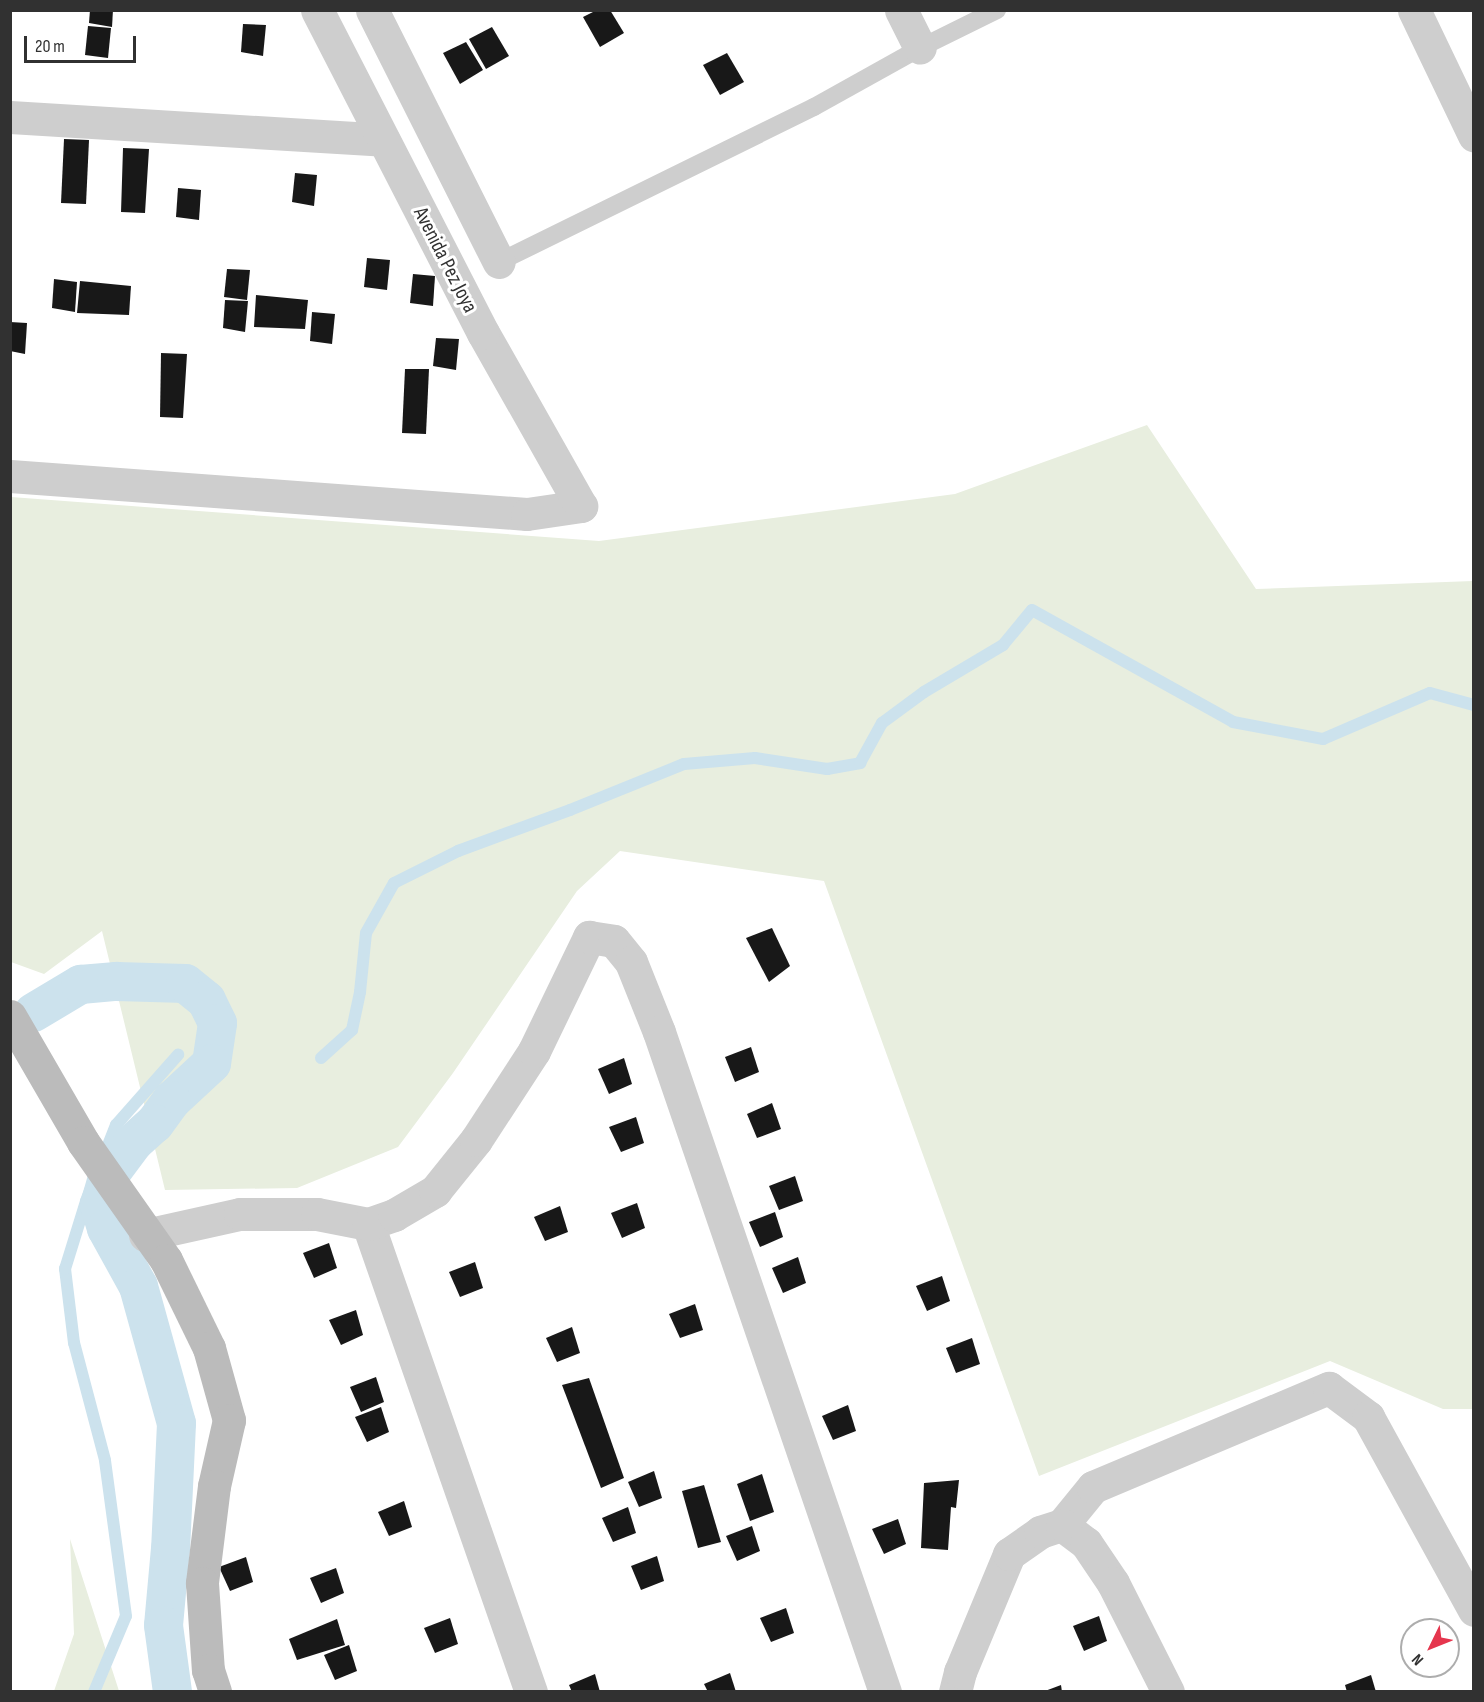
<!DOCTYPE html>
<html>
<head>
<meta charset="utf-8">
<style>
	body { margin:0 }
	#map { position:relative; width:1484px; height:1702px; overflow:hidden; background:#fff; font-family:"Sofia Sans Condensed",sans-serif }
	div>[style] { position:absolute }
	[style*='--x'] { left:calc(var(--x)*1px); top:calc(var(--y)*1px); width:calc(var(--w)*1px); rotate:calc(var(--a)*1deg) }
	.green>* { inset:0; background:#e8eedf }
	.stream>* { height:12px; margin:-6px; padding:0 6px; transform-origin:6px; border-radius:6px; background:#cce2ed }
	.canal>* { height:39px; margin:-19.5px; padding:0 19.5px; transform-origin:19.5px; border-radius:19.5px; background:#cce2ed }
	.building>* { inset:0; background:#181818 }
	.lane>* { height:18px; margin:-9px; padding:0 9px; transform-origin:9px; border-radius:9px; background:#cecece }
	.street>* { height:33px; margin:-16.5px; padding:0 16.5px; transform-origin:16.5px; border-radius:16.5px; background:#cecece }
	.secondary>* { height:33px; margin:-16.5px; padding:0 16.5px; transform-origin:16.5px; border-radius:16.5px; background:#bbb }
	span { translate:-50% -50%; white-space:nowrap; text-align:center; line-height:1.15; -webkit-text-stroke:6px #fff; paint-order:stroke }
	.street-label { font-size:21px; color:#313131 }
	.frame { position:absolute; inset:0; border:12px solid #313131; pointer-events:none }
	.north { position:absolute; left:1400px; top:1618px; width:60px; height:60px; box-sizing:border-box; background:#fff; border:2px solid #adadad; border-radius:50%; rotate:227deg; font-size:16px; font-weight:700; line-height:24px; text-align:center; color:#313131 }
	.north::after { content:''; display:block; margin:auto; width:21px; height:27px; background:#e5364e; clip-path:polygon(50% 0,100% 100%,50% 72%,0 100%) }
	.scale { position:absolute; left:24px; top:36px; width:112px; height:27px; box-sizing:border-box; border:3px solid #313131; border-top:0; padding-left:8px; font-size:18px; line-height:21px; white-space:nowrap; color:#313131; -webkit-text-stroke:4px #fff; paint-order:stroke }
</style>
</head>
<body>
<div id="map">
	<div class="green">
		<div style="clip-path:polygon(1147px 425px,1256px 589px,1473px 581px,1473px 1409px,1443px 1409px,1330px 1361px,1039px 1476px,824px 881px,620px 851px,577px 891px,453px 1073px,398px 1147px,297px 1188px,165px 1190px,102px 931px,44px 974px,11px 962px,11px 497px,599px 541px,955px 494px)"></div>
		<div style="clip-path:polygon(70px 1539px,119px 1691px,54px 1691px,74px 1634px)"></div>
	</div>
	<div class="stream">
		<div style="--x:321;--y:1058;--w:42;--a:-42.1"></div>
		<div style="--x:352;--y:1030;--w:39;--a:-78"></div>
		<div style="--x:360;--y:992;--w:59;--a:-84.2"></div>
		<div style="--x:366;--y:933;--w:57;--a:-60.8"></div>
		<div style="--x:394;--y:883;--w:72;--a:-26.6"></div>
		<div style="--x:458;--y:851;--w:119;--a:-20.1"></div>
		<div style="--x:570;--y:810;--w:123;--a:-22"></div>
		<div style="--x:684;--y:764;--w:71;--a:-4.8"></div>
		<div style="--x:755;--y:758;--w:73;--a:8.7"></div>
		<div style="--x:827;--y:769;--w:34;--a:-10"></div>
		<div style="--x:860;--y:763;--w:46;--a:-61.2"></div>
		<div style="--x:882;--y:723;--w:52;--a:-36.4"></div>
		<div style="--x:924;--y:692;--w:92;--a:-30.7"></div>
		<div style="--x:1003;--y:645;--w:45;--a:-50.4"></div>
		<div style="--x:1032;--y:610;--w:230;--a:29.1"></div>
		<div style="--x:1233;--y:722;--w:92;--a:10.7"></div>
		<div style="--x:1323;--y:739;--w:116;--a:-23.3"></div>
		<div style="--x:1430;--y:693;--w:46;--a:15.3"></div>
		<div style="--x:94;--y:1692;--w:82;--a:-67.2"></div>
		<div style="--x:126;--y:1616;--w:157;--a:-97.7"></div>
		<div style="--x:105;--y:1460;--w:121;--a:-104.8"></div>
		<div style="--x:74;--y:1343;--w:75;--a:-96.9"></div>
		<div style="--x:65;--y:1269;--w:71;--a:-72.8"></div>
		<div style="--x:86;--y:1201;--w:82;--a:-68.5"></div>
		<div style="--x:116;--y:1125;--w:94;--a:-48.5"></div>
	</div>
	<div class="canal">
		<div style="--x:33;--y:1012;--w:55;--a:-30.8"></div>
		<div style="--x:80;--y:984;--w:36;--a:-5"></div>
		<div style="--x:116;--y:981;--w:69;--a:1.7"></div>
		<div style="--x:185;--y:983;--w:27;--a:39"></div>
		<div style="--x:206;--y:1000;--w:25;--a:64"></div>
		<div style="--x:217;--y:1023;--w:40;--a:98.5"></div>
		<div style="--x:211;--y:1063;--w:54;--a:137.2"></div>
		<div style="--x:171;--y:1100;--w:29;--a:126"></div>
		<div style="--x:154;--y:1123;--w:28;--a:138"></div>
		<div style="--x:133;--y:1142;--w:44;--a:126.6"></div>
		<div style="--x:107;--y:1177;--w:29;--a:106"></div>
		<div style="--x:99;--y:1205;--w:24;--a:73"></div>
		<div style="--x:106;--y:1228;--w:66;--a:61.1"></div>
		<div style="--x:138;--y:1286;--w:142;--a:74.5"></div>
		<div style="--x:176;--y:1423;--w:125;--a:92.7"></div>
		<div style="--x:170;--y:1548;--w:77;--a:95.2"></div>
		<div style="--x:163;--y:1625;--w:68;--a:82.3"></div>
	</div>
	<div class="building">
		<div style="clip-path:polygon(90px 10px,113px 10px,112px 27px,89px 23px)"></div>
		<div style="clip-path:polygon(597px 10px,610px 10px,624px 33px,600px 47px,583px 17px)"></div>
		<div style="clip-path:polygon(243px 24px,266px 25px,263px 56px,241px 52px)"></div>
		<div style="clip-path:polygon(88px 26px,111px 28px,108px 58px,85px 55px)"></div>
		<div style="clip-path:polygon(492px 27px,509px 56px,486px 69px,469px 39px)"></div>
		<div style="clip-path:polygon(466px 42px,483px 70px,460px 84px,443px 53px)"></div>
		<div style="clip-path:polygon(727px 53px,744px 82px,720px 95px,703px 65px)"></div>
		<div style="clip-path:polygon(64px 139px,89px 140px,86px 204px,61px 203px)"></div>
		<div style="clip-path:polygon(123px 148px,149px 149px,145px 213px,121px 212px)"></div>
		<div style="clip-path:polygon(295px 173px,317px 175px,314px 206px,292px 202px)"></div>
		<div style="clip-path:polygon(178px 188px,201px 190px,199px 220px,176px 217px)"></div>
		<div style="clip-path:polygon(367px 258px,390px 260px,387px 290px,364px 287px)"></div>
		<div style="clip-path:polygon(227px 269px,250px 270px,247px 300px,224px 297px)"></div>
		<div style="clip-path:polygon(413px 274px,435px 276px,433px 306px,410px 303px)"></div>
		<div style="clip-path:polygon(54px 279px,77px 282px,75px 312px,52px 308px)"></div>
		<div style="clip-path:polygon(80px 281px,131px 286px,129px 315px,77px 313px)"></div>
		<div style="clip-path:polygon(256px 295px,308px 300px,305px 329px,254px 327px)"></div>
		<div style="clip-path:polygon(225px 300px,248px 301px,245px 332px,223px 328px)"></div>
		<div style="clip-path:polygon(312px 312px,335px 314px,332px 344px,310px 341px)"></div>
		<div style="clip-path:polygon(10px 322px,27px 323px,25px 354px,10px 351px)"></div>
		<div style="clip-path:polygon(436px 338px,459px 339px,456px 370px,433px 366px)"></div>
		<div style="clip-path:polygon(161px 353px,187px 354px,183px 418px,160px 417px)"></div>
		<div style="clip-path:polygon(405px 369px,429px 369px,426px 434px,402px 433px)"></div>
		<div style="clip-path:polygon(772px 928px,790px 966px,769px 982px,746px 938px)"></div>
		<div style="clip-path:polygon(751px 1047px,759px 1072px,735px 1082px,725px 1057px)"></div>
		<div style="clip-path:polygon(624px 1058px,632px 1084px,609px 1094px,598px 1069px)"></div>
		<div style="clip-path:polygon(772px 1103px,781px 1129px,757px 1138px,747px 1114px)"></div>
		<div style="clip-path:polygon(636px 1117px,644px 1143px,621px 1152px,609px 1127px)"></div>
		<div style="clip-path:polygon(795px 1176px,803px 1201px,779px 1210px,769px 1186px)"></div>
		<div style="clip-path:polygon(637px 1203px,645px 1228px,622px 1238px,611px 1213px)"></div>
		<div style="clip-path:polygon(560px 1206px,568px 1232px,545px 1241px,534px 1217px)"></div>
		<div style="clip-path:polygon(775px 1212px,783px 1237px,760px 1247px,749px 1222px)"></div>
		<div style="clip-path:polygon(329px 1243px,337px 1268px,314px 1278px,303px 1253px)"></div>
		<div style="clip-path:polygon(798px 1257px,806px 1283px,783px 1293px,772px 1268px)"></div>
		<div style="clip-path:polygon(475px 1262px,483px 1288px,460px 1297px,449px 1272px)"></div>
		<div style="clip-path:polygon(942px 1276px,950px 1301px,927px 1311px,916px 1286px)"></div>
		<div style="clip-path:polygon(695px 1304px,703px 1330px,680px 1338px,669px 1314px)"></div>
		<div style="clip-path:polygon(356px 1310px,363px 1335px,341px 1345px,329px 1320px)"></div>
		<div style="clip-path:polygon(572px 1327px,580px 1353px,557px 1362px,546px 1338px)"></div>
		<div style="clip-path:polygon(972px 1338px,980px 1364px,956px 1373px,946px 1348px)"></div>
		<div style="clip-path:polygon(376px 1377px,384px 1402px,361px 1412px,350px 1387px)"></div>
		<div style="clip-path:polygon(589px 1378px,624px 1478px,601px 1488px,562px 1385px)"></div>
		<div style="clip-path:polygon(848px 1405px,856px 1431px,833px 1440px,822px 1416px)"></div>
		<div style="clip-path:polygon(381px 1407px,389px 1432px,367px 1442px,355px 1417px)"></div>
		<div style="clip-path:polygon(654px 1471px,662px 1498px,639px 1507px,628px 1482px)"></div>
		<div style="clip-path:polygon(762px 1474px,774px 1512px,750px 1521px,737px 1484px)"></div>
		<div style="clip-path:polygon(959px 1480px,956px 1508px,951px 1507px,948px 1550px,921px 1548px,924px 1483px)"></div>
		<div style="clip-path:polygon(704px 1485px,721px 1542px,698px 1548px,682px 1491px)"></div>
		<div style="clip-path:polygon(404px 1501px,412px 1527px,389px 1536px,378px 1512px)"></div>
		<div style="clip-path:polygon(628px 1507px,636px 1533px,613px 1542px,602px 1518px)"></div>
		<div style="clip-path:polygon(898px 1519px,906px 1544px,884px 1554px,872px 1529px)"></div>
		<div style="clip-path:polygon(752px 1526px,760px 1551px,737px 1561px,726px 1536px)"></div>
		<div style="clip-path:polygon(657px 1556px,664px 1581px,641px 1590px,631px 1566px)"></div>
		<div style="clip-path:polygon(246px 1557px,253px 1582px,230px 1591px,219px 1567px)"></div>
		<div style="clip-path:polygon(336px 1568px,344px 1593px,321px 1603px,310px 1578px)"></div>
		<div style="clip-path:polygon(786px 1608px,794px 1633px,771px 1642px,760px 1618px)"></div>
		<div style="clip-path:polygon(1099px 1616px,1107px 1641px,1084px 1651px,1073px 1626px)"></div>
		<div style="clip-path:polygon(450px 1618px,458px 1644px,435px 1653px,424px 1628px)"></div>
		<div style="clip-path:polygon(337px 1619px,345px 1645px,297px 1660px,289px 1639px)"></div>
		<div style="clip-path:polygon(349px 1645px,357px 1671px,335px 1680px,324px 1655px)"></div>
		<div style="clip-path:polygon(730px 1673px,736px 1692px,708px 1692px,704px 1684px)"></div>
		<div style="clip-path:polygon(595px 1674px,600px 1692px,572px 1692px,569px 1685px)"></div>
		<div style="clip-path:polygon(1371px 1675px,1376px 1692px,1347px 1692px,1345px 1685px)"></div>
		<div style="clip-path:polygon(1061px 1685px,1062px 1692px,1045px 1692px,1045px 1691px)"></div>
	</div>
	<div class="lane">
		<div style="--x:499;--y:262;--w:351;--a:-26.2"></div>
		<div style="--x:814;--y:107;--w:121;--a:-29.1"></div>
		<div style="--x:920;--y:48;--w:86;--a:-26.3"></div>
	</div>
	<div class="street">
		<div style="--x:372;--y:10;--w:282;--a:63.3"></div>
		<div style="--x:901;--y:10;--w:42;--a:63.4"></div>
		<div style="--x:1414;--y:10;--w:139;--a:64.4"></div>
		<div style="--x:10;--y:117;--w:374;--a:3.5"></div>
		<div style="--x:10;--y:476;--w:518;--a:4.2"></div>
		<div style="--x:527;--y:514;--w:55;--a:-8.4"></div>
		<div style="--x:581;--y:506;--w:199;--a:-119.5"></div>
		<div style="--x:483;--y:333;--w:363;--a:-117.2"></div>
		<div style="--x:368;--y:1224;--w:496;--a:70.8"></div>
		<div style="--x:145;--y:1235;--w:97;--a:-12.5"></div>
		<div style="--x:240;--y:1214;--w:77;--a:0"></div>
		<div style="--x:317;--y:1214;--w:52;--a:11.1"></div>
		<div style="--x:368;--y:1224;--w:28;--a:-19"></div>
		<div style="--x:394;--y:1215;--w:48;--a:-30.3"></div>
		<div style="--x:435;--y:1191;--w:65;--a:-51.2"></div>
		<div style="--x:476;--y:1140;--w:106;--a:-56.9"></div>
		<div style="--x:534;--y:1051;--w:127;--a:-64.2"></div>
		<div style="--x:589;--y:937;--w:25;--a:9"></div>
		<div style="--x:614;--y:941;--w:27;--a:51"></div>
		<div style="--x:631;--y:962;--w:75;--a:68.2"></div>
		<div style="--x:659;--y:1032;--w:698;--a:71.1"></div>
		<div style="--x:1062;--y:1525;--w:49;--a:-50.8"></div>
		<div style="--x:1093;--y:1487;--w:256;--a:-22.8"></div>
		<div style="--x:1329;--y:1388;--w:49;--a:36.6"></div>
		<div style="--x:1368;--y:1417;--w:220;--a:61.2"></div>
		<div style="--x:955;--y:1692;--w:21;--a:-76"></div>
		<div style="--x:960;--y:1672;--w:128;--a:-67.4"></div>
		<div style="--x:1009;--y:1554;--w:38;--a:-35"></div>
		<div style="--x:1040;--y:1532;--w:23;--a:-18"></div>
		<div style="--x:1062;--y:1525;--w:30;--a:37"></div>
		<div style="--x:1086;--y:1543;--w:48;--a:56"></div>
		<div style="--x:1113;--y:1583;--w:122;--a:63.2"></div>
	</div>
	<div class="secondary">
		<div style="--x:10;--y:1016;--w:146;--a:59.9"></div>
		<div style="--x:83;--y:1142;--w:144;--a:54.9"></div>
		<div style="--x:166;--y:1260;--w:98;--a:64"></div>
		<div style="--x:209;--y:1348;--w:75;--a:74.5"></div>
		<div style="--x:229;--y:1420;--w:68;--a:102.8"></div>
		<div style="--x:214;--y:1486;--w:98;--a:97.1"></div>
		<div style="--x:202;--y:1583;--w:87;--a:86.1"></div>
		<div style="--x:208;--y:1670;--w:23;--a:72"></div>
	</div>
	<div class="street-label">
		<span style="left:445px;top:260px;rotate:63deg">Avenida Pez Joya</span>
	</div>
	<div class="frame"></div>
	<div class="north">N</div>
	<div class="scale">20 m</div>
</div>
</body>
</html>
